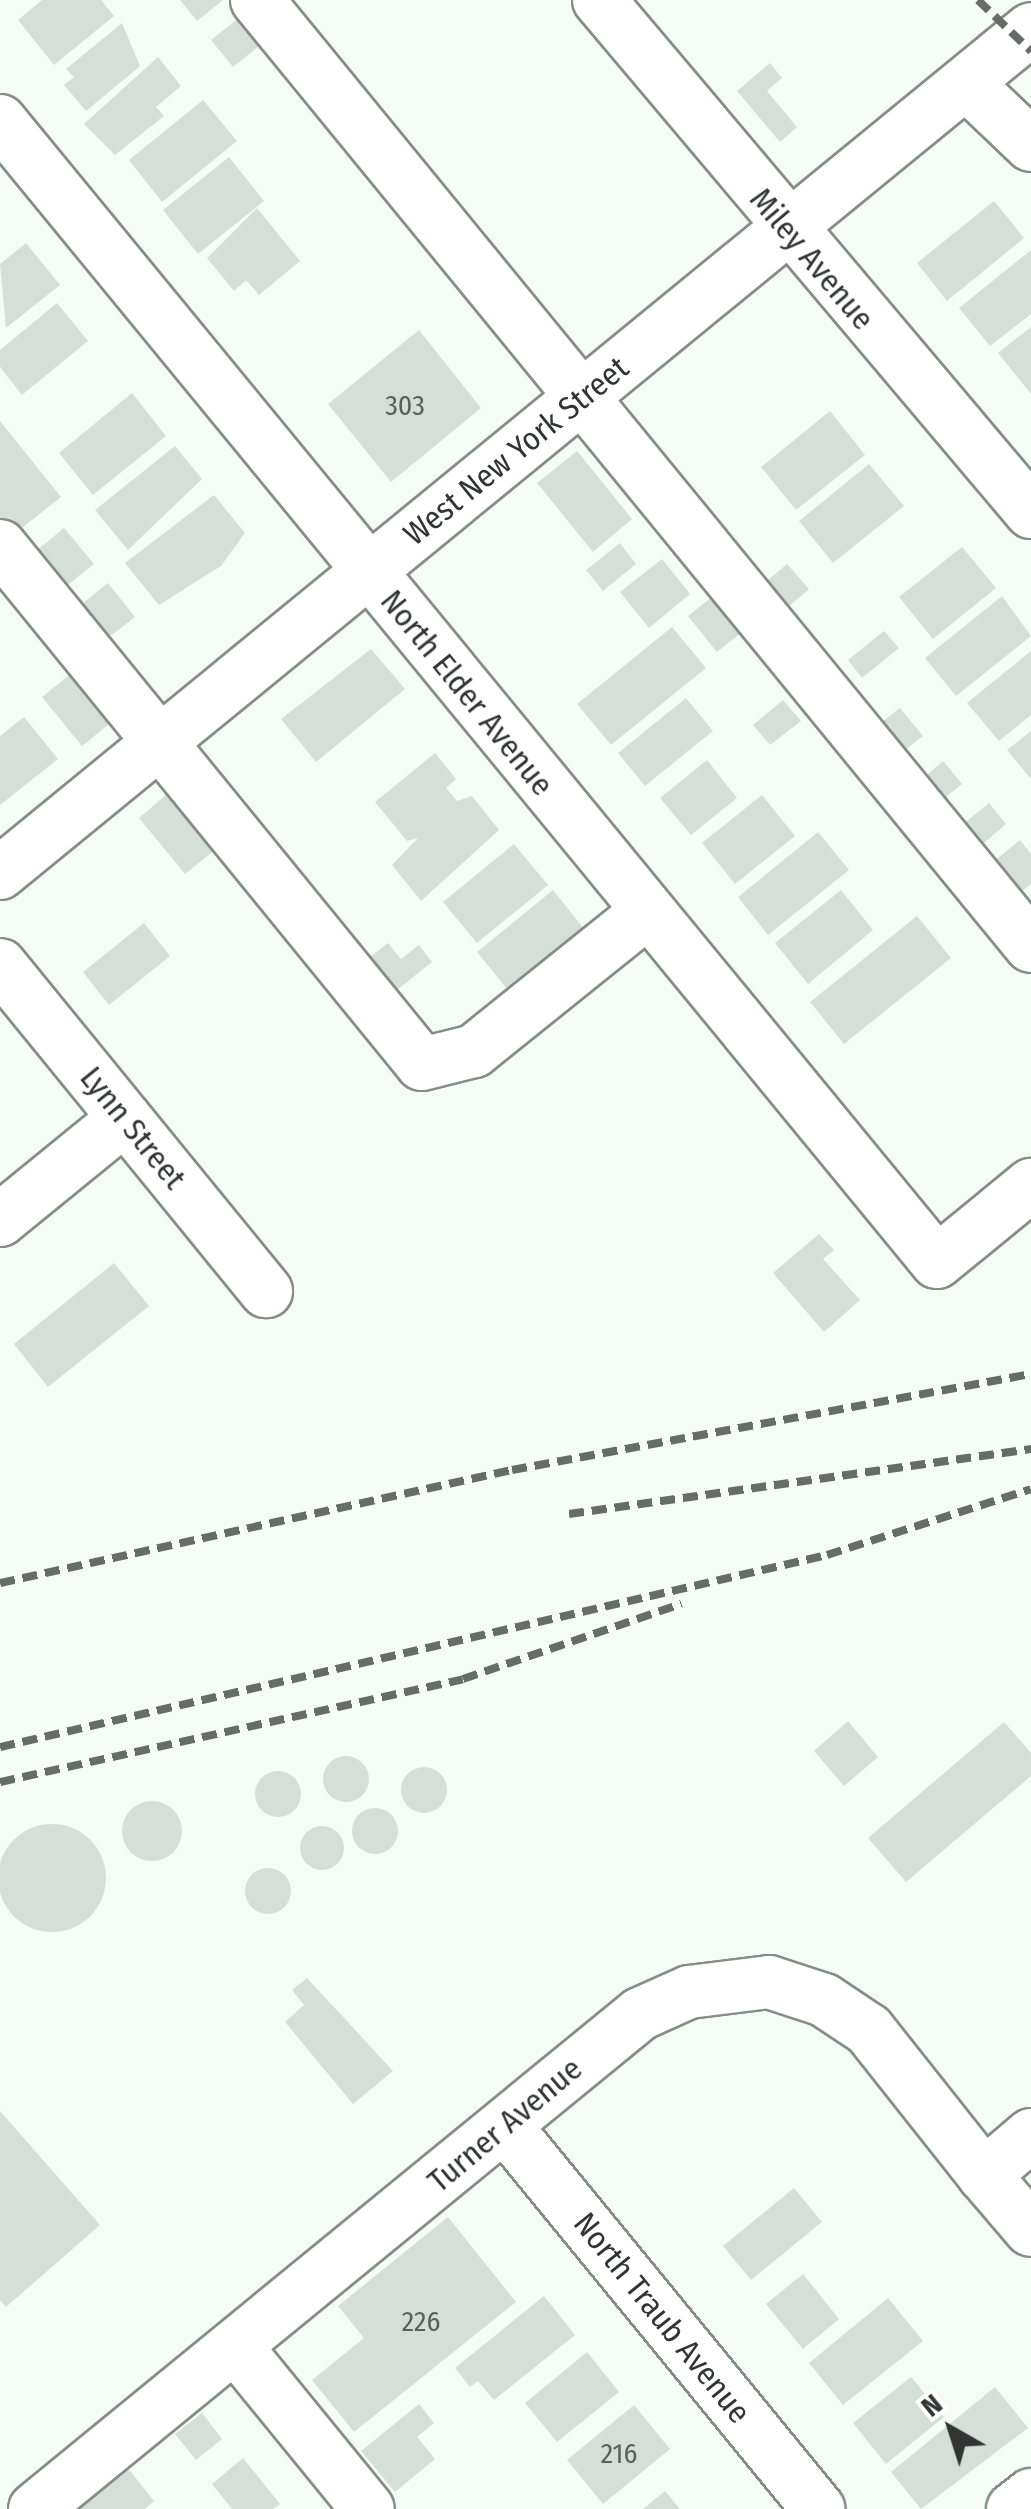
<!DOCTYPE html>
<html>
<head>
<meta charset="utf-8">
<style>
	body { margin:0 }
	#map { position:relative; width:1031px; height:2509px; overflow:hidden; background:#f5fcf6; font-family:"Fira Sans Condensed",sans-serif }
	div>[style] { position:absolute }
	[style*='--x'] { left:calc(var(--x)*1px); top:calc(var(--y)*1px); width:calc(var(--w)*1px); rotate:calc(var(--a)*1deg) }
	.building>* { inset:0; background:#d6ded8 }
	.round { border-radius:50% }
	.roads { filter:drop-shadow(2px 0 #868d87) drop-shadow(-2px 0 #868d87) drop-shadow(0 2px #868d87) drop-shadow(0 -2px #868d87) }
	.minor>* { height:52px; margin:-26px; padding:0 26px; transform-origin:26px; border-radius:26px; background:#fff }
	.rail>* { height:8px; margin-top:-4px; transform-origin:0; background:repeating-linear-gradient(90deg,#686c69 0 15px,transparent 0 23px) }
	span { translate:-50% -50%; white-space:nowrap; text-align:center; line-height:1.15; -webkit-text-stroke:8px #fff; paint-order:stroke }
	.number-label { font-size:28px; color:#5a5e5c }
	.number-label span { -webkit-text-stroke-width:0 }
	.street-label { font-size:32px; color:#313432 }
	.north { position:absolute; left:901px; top:2379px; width:100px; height:100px; -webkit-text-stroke:8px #fff; paint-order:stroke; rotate:321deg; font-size:28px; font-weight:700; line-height:40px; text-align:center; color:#313432 }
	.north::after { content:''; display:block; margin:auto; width:35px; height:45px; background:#313432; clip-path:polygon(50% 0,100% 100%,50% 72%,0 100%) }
</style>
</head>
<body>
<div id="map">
	<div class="building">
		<div style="clip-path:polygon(42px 0,101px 0,114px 16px,54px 65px,18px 20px)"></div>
		<div style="clip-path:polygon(180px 0,223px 0,197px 21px)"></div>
		<div style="clip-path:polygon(241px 16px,263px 43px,233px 67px,211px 40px)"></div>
		<div style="clip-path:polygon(122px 23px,140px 66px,86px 111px,64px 85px,74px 77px,66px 69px)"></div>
		<div style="clip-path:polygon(158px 57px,181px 86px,156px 107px,164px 116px,115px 155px,84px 124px)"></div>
		<div style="clip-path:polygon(770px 63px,782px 78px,767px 91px,797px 127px,780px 142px,737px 91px)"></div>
		<div style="clip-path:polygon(203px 100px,237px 141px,162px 202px,129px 160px)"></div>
		<div style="clip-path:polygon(229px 157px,264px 201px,198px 254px,163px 210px)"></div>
		<div style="clip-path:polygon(994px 201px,1024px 238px,947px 301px,917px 263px)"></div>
		<div style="clip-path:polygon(257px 208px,300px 261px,259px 295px,246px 280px,234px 291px,207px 258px)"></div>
		<div style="clip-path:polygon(26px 243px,60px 285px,6px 328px,0 264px)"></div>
		<div style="clip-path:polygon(1031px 250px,1031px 314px,990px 346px,959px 308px)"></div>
		<div style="clip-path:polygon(57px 303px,88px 341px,22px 395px,0 367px,0 350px)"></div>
		<div style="clip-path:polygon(1031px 327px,1031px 394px,998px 353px)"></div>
		<div style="clip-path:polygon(419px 330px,481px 408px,391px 482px,328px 404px)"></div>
		<div style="clip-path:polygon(132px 393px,166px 436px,93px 495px,59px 453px)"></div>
		<div style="clip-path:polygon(830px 411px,865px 455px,796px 510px,761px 467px)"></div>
		<div style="clip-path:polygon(0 421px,61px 497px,13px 535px,0 519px)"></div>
		<div style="clip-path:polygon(175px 446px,202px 479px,128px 550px,95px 510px)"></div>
		<div style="clip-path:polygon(577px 451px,632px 519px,593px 552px,537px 483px)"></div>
		<div style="clip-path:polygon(869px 464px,904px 506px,833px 563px,799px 521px)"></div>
		<div style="clip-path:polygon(214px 495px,245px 533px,221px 566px,159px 605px,125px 563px)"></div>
		<div style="clip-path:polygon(64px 528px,94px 564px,59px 592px,30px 556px)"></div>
		<div style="clip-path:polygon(620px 543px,636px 564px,603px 591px,586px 570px)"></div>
		<div style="clip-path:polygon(962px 547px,996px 588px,933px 639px,899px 597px)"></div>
		<div style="clip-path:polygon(662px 559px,690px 594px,649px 628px,620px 592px)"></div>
		<div style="clip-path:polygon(787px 564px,809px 589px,778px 616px,756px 590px)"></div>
		<div style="clip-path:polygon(108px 583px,135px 617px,104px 641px,77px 608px)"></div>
		<div style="clip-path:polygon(713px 596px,742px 632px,717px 652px,688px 616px)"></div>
		<div style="clip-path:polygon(1002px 596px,1031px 636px,956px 696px,925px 658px)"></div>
		<div style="clip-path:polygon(672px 627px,706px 668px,611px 745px,577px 704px)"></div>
		<div style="clip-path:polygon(884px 631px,899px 648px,862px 678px,848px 660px)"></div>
		<div style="clip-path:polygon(371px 649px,405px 689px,316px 762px,281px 719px)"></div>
		<div style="clip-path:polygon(1031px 651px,1031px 715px,999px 741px,967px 703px)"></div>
		<div style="clip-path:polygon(84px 663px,124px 712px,82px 746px,42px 697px)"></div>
		<div style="clip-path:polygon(686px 698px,713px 731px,645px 786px,618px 753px)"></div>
		<div style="clip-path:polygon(783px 700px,801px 721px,770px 745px,753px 725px)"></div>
		<div style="clip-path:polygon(900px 708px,923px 736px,889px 762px,866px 734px)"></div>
		<div style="clip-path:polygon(24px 717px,58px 759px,0 805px,0 736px)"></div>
		<div style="clip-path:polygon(1031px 731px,1031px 779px,1007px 750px)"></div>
		<div style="clip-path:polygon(435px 753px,456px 779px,446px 788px,457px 801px,472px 796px,499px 830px,421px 901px,392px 865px,418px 838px,407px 841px,375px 802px)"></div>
		<div style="clip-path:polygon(707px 760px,737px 798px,691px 835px,660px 798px)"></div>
		<div style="clip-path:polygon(943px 761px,962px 784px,931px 809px,913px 787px)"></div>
		<div style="clip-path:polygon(174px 788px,221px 845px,185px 874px,139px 818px)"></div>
		<div style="clip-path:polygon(762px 795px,795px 836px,735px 884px,702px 843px)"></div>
		<div style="clip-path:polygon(989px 803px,1006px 824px,976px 850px,958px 828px)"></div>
		<div style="clip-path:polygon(818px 832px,849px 870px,768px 935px,738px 897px)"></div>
		<div style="clip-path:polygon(1020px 840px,1031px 854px,1031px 884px,1013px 898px,988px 866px)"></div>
		<div style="clip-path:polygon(514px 844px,548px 885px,477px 943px,443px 902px)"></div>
		<div style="clip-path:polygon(553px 890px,588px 934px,512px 995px,477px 952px)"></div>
		<div style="clip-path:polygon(841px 890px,873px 930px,808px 984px,775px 943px)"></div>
		<div style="clip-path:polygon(917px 916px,951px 958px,844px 1044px,810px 1002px)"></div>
		<div style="clip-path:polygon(144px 923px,170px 956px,109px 1005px,83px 972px)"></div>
		<div style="clip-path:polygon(388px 943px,401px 959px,419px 945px,432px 962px,383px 1001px,356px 968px)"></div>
		<div style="clip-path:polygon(819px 1234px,834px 1250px,823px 1259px,860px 1300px,824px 1332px,773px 1273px)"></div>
		<div style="clip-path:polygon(114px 1263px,149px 1306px,48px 1387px,14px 1344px)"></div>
		<div style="clip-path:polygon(848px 1721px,878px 1757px,844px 1786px,814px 1751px)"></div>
		<div style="clip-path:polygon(1004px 1722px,1031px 1753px,1031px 1776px,906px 1882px,868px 1838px)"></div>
		<div class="round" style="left:323px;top:1756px;width:46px;height:46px"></div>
		<div class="round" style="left:401px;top:1767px;width:46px;height:46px"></div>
		<div class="round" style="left:255px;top:1771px;width:46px;height:46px"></div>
		<div class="round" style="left:122px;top:1801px;width:60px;height:60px"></div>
		<div class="round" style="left:352px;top:1808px;width:46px;height:46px"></div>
		<div class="round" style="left:-2px;top:1824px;width:108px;height:108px"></div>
		<div class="round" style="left:300px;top:1826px;width:44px;height:44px"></div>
		<div class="round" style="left:245px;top:1868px;width:46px;height:46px"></div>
		<div style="clip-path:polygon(307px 1978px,393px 2071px,353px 2104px,285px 2022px,304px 2005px,292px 1990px)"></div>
		<div style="clip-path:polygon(0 2111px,100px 2225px,6px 2307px,0 2300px)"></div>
		<div style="clip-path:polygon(794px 2188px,822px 2222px,751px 2280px,723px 2246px)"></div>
		<div style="clip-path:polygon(448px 2217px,516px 2302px,354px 2432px,312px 2380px,364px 2338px,338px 2306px)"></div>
		<div style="clip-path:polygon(803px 2274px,839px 2319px,803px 2349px,766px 2304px)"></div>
		<div style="clip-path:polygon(544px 2296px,575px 2335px,494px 2400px,478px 2381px,470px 2387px,455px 2368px)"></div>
		<div style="clip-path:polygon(888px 2298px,923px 2341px,843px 2405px,809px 2363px)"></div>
		<div style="clip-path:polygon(587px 2352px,619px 2392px,557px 2442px,525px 2403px)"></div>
		<div style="clip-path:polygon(911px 2377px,944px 2417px,886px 2464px,853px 2423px)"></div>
		<div style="clip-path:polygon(995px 2387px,1028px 2428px,921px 2509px,891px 2472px)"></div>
		<div style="clip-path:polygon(419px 2404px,434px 2423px,417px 2437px,435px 2459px,395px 2492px,361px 2451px)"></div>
		<div style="clip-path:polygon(634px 2405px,670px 2449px,603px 2504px,567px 2460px)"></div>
		<div style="clip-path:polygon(202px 2413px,222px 2439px,196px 2460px,175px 2434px)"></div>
		<div style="clip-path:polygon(243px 2458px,280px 2504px,273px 2509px,232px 2509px,212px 2484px)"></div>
		<div style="clip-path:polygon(127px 2467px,154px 2501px,145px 2509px,65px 2509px)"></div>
		<div style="clip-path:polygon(665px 2491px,680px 2509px,643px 2509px)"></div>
	</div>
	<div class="roads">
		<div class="minor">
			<div style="--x:257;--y:0;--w:1222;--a:50.71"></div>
			<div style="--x:599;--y:0;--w:670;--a:49.84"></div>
			<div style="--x:966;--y:83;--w:90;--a:43.6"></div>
			<div style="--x:0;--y:121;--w:1476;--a:50.61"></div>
			<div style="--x:937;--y:1262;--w:122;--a:-39.3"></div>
			<div style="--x:0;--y:546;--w:668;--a:50.83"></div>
			<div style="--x:422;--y:1064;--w:54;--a:-14"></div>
			<div style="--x:474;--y:1051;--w:222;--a:-38.8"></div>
			<div style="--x:0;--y:873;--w:1332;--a:-39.3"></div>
			<div style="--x:0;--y:965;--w:421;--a:50.8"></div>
			<div style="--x:0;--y:1220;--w:161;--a:-39.2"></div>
			<div style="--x:505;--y:2126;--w:495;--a:50.7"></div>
			<div style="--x:1031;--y:2135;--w:62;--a:139.6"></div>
			<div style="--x:984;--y:2175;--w:72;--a:49.5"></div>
			<div style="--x:235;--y:2346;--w:210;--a:50.8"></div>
			<div style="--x:35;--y:2509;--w:782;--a:-39.29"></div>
			<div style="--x:640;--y:2014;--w:54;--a:-24.2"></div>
			<div style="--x:689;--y:1992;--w:81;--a:-7.1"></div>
			<div style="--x:769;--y:1982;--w:58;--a:18.1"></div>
			<div style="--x:824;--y:2000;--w:54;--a:33.7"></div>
			<div style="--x:869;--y:2030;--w:185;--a:51.6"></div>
			<div style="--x:1013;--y:2509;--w:23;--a:-38"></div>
		</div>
	</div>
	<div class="rail">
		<div style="--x:978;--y:0;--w:74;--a:43.9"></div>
		<div style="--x:569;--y:1514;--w:467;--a:-8"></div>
		<div style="--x:0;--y:1583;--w:524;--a:-12.45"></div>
		<div style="--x:512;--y:1470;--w:528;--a:-10.48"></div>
		<div style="--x:0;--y:1747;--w:849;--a:-13.07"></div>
		<div style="--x:827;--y:1555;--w:214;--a:-17.9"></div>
		<div style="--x:0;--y:1782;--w:474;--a:-12.5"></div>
		<div style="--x:463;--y:1679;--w:231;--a:-19"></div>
	</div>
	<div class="number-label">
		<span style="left:405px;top:406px">303</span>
		<span style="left:421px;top:2322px">226</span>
		<span style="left:619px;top:2454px">216</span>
	</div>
	<div class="street-label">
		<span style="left:812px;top:259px;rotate:50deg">Miley Avenue</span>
		<span style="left:516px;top:451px;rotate:-39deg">West New York Street</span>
		<span style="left:467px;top:693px;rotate:51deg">North Elder Avenue</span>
		<span style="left:133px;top:1128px;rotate:51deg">Lynn Street</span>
		<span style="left:505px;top:2125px;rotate:-40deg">Turner Avenue</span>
		<span style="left:662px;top:2318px;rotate:51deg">North Traub Avenue</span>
	</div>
	<div class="north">N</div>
</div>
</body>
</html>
